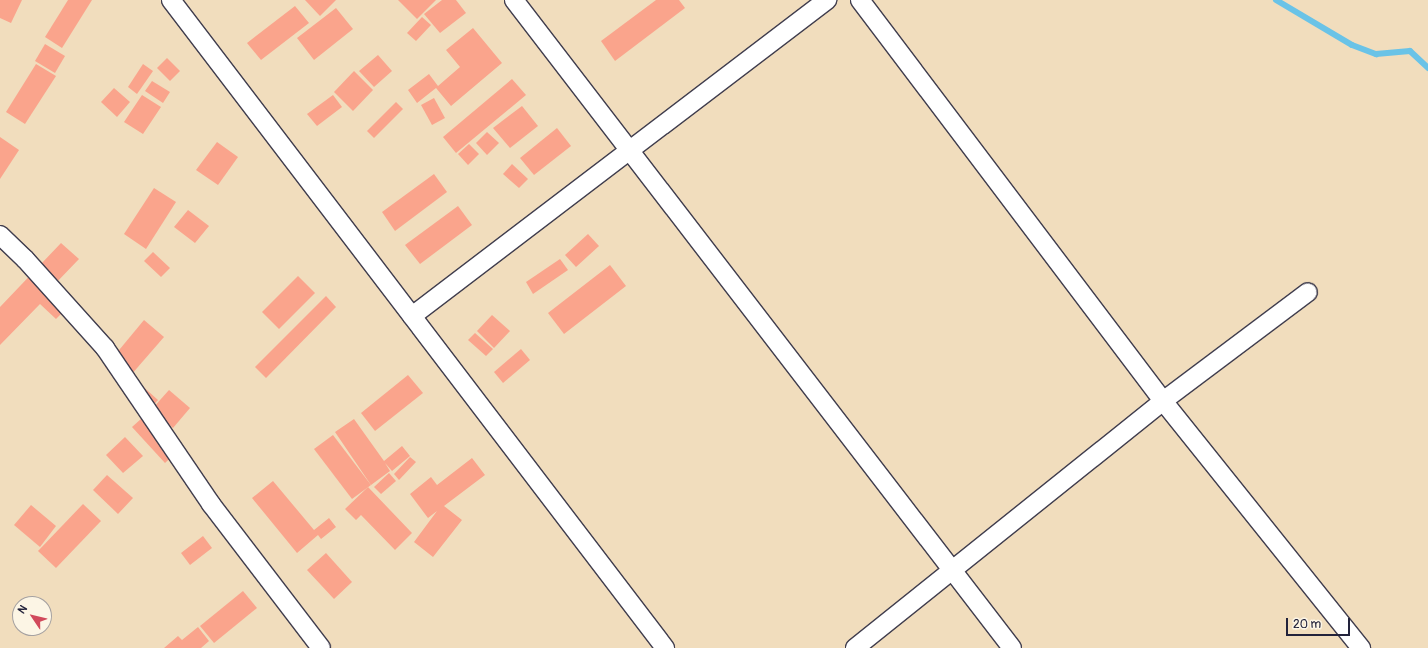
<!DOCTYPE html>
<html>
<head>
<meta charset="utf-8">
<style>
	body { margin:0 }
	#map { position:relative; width:1428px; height:648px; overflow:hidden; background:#f1ddbd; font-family:Pangolin,sans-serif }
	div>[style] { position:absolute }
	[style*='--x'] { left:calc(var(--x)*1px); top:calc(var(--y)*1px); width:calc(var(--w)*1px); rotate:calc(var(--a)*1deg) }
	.stream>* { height:6px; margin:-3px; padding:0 3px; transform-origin:3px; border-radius:3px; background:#6ac3e7 }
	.building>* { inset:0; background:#faa48c }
	.roads { filter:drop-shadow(1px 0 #413e4e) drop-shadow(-1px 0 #413e4e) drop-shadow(0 1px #413e4e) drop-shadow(0 -1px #413e4e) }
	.minor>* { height:18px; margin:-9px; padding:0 9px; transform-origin:9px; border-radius:9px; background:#fff }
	span { translate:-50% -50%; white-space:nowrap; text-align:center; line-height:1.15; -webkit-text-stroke:3px #fcf5e5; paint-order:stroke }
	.north { position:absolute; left:12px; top:596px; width:40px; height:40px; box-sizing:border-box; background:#fcf5e5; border:1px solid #a5a1a1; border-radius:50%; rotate:305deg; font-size:11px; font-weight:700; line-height:16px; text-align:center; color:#22223b }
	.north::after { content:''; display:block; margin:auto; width:14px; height:18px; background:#d1495b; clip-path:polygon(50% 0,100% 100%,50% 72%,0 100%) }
	.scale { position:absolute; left:1286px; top:618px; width:64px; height:18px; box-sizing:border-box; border:2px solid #22223b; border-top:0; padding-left:5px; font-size:12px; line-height:14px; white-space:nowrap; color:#22223b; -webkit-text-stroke:3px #fcf5e5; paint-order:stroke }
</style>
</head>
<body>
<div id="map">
	<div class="stream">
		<div style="--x:1276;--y:0;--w:88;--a:30.6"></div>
		<div style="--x:1352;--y:45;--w:26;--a:21"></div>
		<div style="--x:1376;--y:54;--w:34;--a:-5"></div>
		<div style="--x:1410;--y:51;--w:25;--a:43"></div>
	</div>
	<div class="building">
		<div style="clip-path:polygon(0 0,22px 0,11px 23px,0 18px)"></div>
		<div style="clip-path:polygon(68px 0,92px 0,62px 48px,45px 37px)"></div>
		<div style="clip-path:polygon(305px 0,336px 0,320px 16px)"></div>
		<div style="clip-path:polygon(398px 0,436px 0,417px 19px)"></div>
		<div style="clip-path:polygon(442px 0,456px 0,466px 13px,440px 33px,424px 14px)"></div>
		<div style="clip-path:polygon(656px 0,679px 0,685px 8px,615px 61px,601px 41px)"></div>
		<div style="clip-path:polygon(295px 6px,309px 23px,261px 60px,247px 43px)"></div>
		<div style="clip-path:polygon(336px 8px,353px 29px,314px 60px,297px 38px)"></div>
		<div style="clip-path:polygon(422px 17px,431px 25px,416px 41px,407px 33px)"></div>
		<div style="clip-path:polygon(473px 28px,502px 63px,451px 106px,436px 88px,417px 103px,408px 90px,429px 74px,438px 86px,460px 67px,446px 50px)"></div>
		<div style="clip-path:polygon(45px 44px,65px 56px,55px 73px,35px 61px)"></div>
		<div style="clip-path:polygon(378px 55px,392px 71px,374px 87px,359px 71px)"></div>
		<div style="clip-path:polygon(167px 58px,180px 71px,170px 81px,157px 68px)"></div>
		<div style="clip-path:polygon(36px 64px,56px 76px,25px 124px,6px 112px)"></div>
		<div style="clip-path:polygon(143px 64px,153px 71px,137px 94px,128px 87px)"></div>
		<div style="clip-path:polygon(354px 71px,373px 90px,353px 111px,334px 92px)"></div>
		<div style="clip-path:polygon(512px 79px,526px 95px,456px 153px,443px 137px)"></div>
		<div style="clip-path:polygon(152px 81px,170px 92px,163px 103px,145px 91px)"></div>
		<div style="clip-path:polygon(114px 88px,130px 102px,117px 117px,101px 102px)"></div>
		<div style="clip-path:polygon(142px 95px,161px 107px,143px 134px,124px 122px)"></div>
		<div style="clip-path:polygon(333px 95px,342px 107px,317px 126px,307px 114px)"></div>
		<div style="clip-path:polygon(434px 98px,445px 118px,432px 125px,421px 105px)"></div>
		<div style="clip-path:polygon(396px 102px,403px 109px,374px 138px,367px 131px)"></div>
		<div style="clip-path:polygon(522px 106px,538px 126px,510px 148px,493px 128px)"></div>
		<div style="clip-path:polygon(557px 128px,571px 146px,534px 175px,520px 158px)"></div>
		<div style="clip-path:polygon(487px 132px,499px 143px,487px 155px,476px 143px)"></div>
		<div style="clip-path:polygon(0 137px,19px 150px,0 179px)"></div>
		<div style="clip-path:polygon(217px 142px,238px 157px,218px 185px,196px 170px)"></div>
		<div style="clip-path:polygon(469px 144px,479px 154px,468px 165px,458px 154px)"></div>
		<div style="clip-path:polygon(512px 164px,528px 179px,519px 188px,503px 174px)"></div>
		<div style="clip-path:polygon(434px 174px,447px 192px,395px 231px,382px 212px)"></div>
		<div style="clip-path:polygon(154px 188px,176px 202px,146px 249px,124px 234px)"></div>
		<div style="clip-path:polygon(458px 206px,472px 225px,420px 264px,405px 245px)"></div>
		<div style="clip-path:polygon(188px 210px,209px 226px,195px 243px,174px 227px)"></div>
		<div style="clip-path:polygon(588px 234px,599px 246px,576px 267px,565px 255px)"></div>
		<div style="clip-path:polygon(61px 243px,79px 259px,54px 285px,72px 303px,56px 319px,40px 304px,0 345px,0 307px)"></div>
		<div style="clip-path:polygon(153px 252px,170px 268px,161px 277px,144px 261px)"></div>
		<div style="clip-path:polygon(560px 259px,568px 270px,533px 294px,526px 282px)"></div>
		<div style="clip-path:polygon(610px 265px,626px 286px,564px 334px,548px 313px)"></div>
		<div style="clip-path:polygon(298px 276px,315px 293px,279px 329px,262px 312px)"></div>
		<div style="clip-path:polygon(326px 296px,336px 307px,266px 378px,255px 367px)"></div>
		<div style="clip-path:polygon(492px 315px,510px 331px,494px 348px,477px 331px)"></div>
		<div style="clip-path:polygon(144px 320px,164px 337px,124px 383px,105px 367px)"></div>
		<div style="clip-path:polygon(475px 333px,493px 349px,486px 356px,468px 340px)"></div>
		<div style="clip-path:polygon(521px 349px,530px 360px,503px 383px,494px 372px)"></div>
		<div style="clip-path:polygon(408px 375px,423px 393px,375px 431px,361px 413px)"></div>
		<div style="clip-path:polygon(139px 383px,158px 400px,149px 410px)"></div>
		<div style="clip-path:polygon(169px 390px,190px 408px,173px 428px,152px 409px)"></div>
		<div style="clip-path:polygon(151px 410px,183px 446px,165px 463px,132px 427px)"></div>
		<div style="clip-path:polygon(354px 419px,384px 461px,402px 446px,410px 456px,392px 471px,385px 463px,390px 471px,371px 485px,335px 432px)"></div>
		<div style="clip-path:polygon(333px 435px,371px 485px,352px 499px,314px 449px)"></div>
		<div style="clip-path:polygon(125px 437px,143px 456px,123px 473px,106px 455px)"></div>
		<div style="clip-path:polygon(410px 457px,416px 462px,399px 480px,394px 474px)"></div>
		<div style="clip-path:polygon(472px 458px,485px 475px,444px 506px,462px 520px,433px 557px,414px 542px,437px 511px,428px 518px,410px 494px,431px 477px,437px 485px)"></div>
		<div style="clip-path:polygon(389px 473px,396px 481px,381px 494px,374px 487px)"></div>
		<div style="clip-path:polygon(107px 475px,133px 498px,118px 514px,93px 490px)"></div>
		<div style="clip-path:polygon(273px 481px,314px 530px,329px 518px,336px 527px,321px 539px,318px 535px,297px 553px,252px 498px)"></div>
		<div style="clip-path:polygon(368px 487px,412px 533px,395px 550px,361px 515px,356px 520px,345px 509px)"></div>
		<div style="clip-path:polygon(83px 504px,101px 521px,56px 568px,38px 551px)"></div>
		<div style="clip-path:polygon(31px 505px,56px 526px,40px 547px,14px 525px)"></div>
		<div style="clip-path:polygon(203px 536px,212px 548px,190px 565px,181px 553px)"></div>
		<div style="clip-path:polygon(326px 553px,352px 582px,334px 599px,307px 570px)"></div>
		<div style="clip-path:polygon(243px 591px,257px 608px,214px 643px,200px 626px)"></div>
		<div style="clip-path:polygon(198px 627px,209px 641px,201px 648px,164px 648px,178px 636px,182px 640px)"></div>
	</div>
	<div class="roads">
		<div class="minor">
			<div style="--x:171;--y:0;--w:815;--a:52.68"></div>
			<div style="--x:514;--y:0;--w:817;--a:52.46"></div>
			<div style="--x:860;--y:0;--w:503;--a:52.92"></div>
			<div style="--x:1163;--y:401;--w:317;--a:51.3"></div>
			<div style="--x:0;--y:235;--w:35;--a:44"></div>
			<div style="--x:25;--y:259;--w:120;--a:48"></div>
			<div style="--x:105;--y:348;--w:189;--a:55.8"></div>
			<div style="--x:211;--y:504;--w:181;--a:52.6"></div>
			<div style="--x:412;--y:316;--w:522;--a:-37.29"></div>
			<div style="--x:855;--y:648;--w:395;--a:-38.7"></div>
			<div style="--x:1163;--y:401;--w:181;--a:-36.9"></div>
		</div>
	</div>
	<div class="north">N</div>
	<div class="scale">20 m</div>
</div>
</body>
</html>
